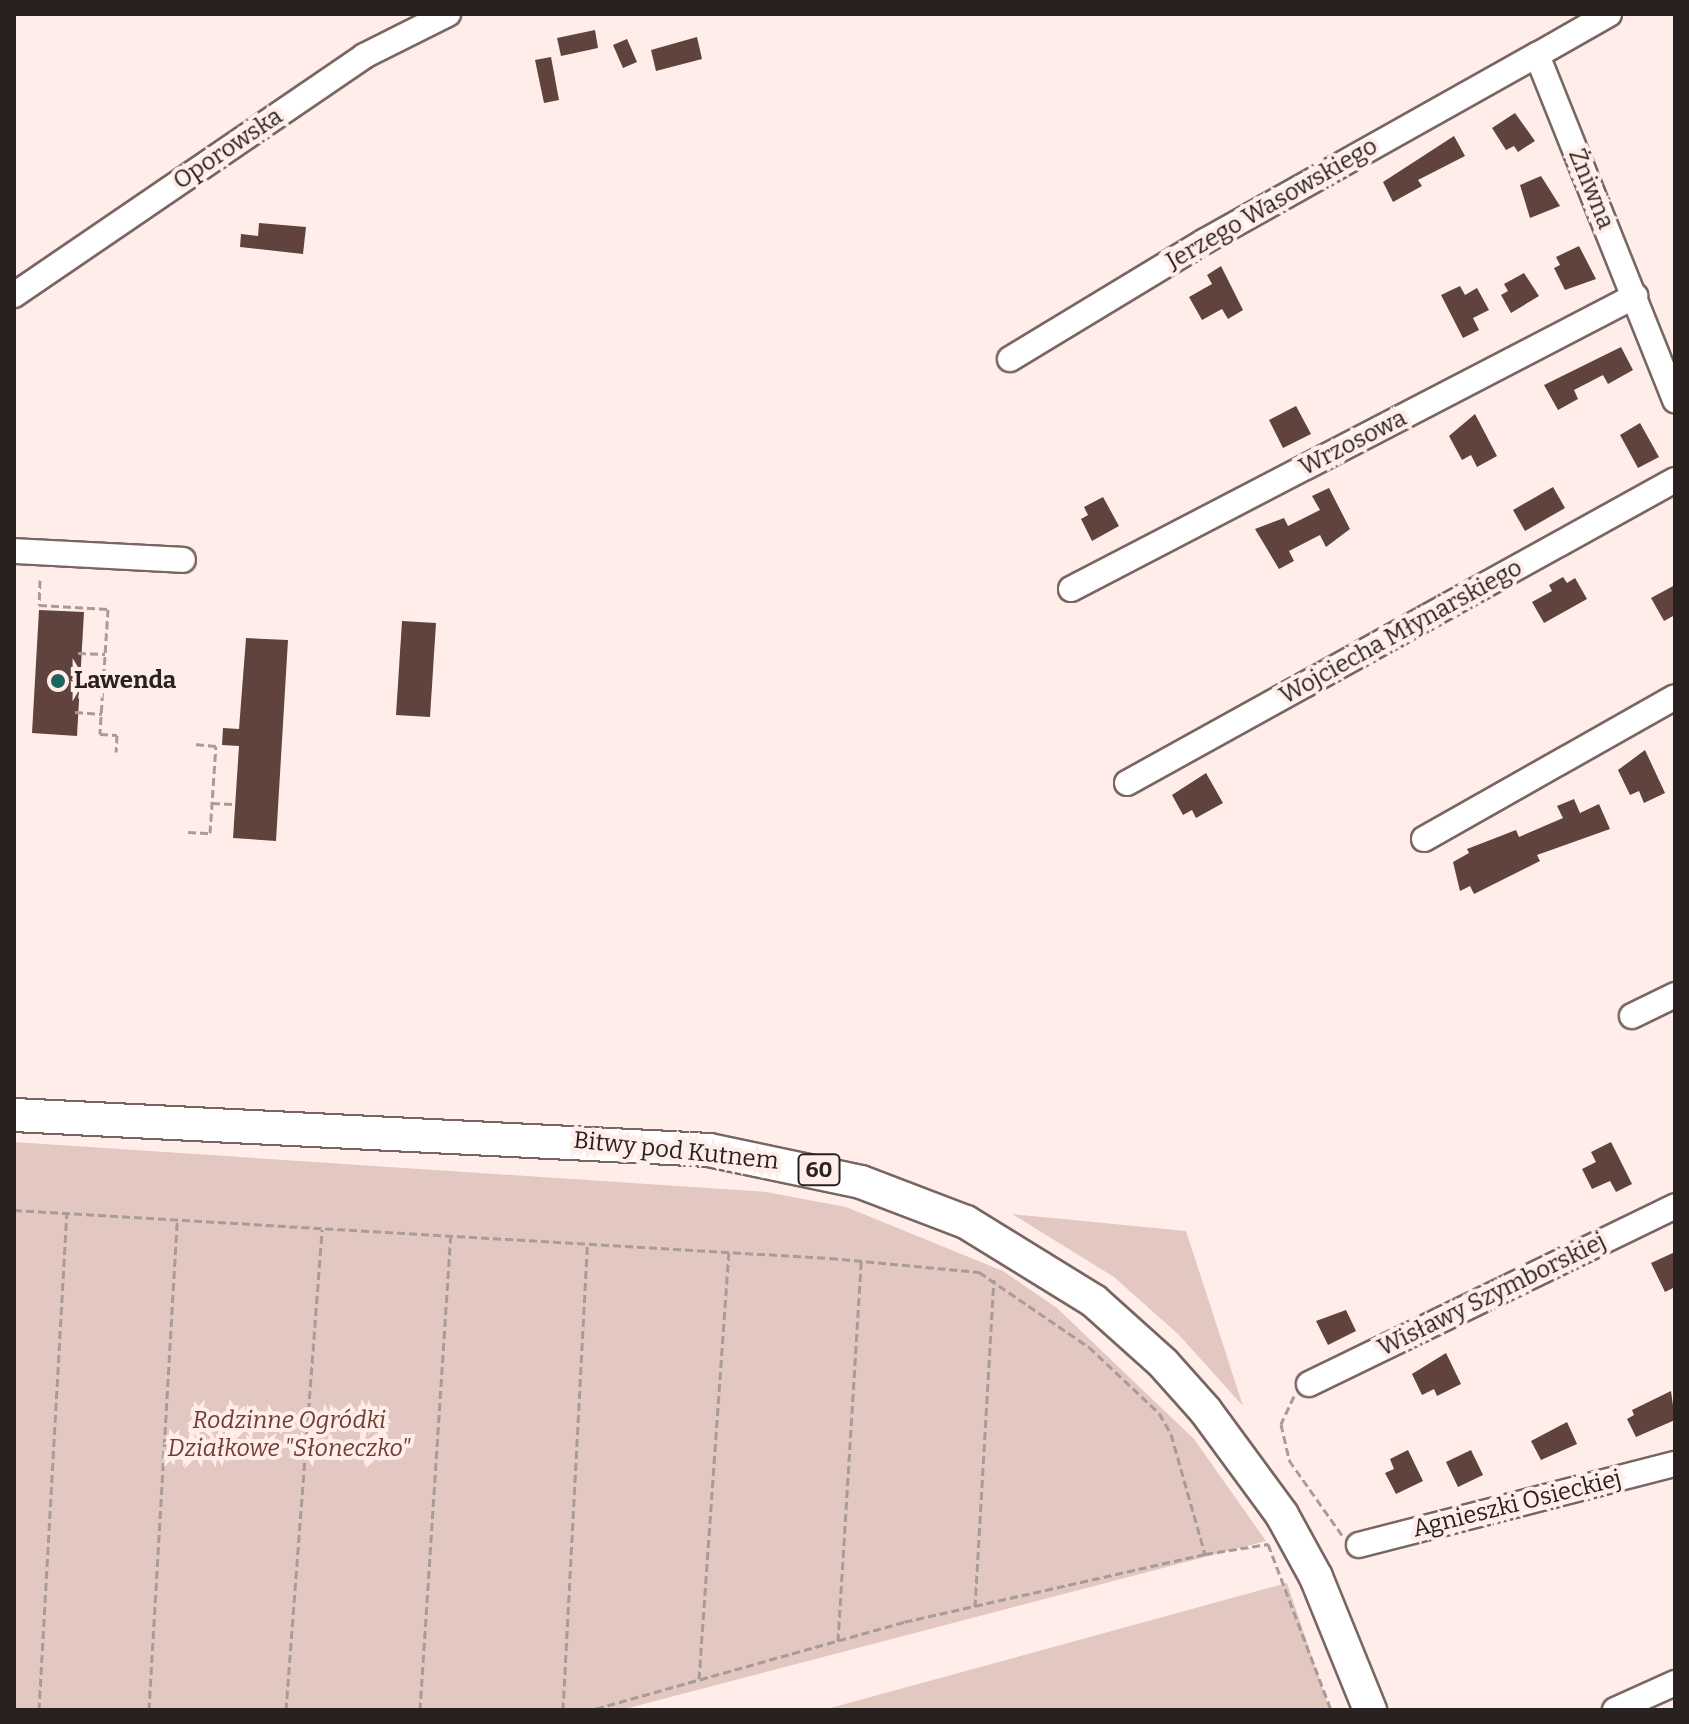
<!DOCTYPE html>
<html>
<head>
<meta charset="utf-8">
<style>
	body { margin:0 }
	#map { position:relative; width:1689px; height:1724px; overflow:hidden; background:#ffede9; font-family:Bitter,serif }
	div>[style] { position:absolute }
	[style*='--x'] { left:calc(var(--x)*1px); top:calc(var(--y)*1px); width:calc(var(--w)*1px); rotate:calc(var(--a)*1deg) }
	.green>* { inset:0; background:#e3c8c2 }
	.building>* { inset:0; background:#60433c }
	.path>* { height:3px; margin-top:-1.5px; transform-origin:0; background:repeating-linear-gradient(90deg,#a99b98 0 8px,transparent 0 12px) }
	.roads { filter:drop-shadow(2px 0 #796662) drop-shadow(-2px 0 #796662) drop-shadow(0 2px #796662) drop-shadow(0 -2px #796662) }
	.minor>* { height:24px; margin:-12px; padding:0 12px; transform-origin:12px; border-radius:12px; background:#fff }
	.major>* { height:32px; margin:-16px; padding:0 16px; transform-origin:16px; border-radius:16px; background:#fff }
	.dots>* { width:22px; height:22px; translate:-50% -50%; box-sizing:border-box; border:4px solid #ffede9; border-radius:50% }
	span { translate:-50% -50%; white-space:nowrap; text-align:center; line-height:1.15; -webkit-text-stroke:8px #ffede9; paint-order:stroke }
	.shield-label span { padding:2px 6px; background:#ffede9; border:2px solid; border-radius:6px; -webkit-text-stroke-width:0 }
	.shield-label { font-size:22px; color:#29211f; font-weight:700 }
	.street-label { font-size:24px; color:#29211f }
	.poi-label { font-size:24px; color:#29211f; font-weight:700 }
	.left { translate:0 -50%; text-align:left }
	.park-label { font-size:24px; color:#6f3d32; font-style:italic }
	.frame { position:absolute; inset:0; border:16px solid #29211f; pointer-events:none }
</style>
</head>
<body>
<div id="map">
	<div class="green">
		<div style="clip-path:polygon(14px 1142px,766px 1192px,846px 1207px,1003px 1271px,1057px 1308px,1194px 1439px,1266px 1541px,621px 1710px,14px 1710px)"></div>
		<div style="clip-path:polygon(1012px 1214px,1186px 1231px,1243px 1406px,1179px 1335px,1114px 1277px)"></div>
		<div style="clip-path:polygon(1287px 1583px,1330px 1710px,823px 1710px)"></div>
	</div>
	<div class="building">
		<div style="clip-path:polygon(595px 30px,598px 48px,561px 56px,557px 38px)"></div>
		<div style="clip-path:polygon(697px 37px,702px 59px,656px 71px,651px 50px)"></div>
		<div style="clip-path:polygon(627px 39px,637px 62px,623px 68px,613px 45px)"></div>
		<div style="clip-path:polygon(551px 57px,559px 100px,544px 103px,535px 60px)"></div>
		<div style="clip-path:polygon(1515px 113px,1535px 141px,1518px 152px,1514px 146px,1506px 150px,1492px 128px)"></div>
		<div style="clip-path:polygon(1454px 136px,1465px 156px,1418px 180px,1422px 186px,1393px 202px,1383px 182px)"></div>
		<div style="clip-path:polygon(1541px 176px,1560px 206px,1530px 218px,1520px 185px)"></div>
		<div style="clip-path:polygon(259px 223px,306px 227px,303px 254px,240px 247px,241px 234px,258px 236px)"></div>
		<div style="clip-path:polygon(1579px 246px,1596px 279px,1565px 290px,1554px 268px,1560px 265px,1556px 257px)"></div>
		<div style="clip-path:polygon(1221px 266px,1243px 310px,1228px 319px,1222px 309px,1202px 320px,1189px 297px,1212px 284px,1207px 275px)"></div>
		<div style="clip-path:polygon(1524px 273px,1539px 296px,1511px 313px,1501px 295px,1508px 291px,1504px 284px)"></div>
		<div style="clip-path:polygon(1460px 286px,1465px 295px,1477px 288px,1489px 310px,1473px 318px,1479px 330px,1463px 338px,1441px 295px)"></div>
		<div style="clip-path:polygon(1621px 347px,1633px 370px,1608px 384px,1603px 375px,1574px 390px,1578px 399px,1558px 410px,1544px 385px)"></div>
		<div style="clip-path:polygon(1296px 406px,1311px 434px,1283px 448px,1269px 420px)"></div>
		<div style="clip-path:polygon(1475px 414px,1497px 456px,1477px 467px,1471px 455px,1462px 460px,1449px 436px)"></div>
		<div style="clip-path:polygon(1640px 423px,1659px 457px,1638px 468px,1620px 435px)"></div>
		<div style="clip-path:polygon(1553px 487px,1565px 508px,1525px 531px,1513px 510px)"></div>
		<div style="clip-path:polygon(1329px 488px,1350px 529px,1326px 547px,1320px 535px,1289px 551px,1294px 561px,1279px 569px,1255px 529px,1284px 518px,1288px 526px,1320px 510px,1312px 496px)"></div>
		<div style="clip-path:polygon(1103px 497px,1119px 526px,1092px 541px,1081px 519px,1088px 515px,1084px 507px)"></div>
		<div style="clip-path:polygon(1563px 577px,1567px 583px,1575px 578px,1587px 599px,1544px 623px,1532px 602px,1552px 591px,1549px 585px)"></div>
		<div style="clip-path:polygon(1675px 585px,1675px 615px,1664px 621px,1651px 598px)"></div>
		<div style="clip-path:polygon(39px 610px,84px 612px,77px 736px,32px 733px)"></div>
		<div style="clip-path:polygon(402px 621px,436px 623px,430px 717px,396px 715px)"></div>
		<div style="clip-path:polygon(246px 638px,288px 640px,276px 841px,233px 838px,239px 746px,222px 745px,223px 728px,239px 729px)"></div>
		<div style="clip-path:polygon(1645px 750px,1665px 793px,1644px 803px,1639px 791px,1630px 795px,1618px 770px)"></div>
		<div style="clip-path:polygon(1206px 773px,1223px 803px,1196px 818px,1192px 810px,1183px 815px,1172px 795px)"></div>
		<div style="clip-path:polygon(1574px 799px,1580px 813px,1599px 804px,1610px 829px,1537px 855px,1540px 861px,1474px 894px,1470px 886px,1460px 891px,1453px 862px,1469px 853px,1467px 849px,1516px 830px,1519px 837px,1563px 818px,1557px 806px)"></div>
		<div style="clip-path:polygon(1611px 1142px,1632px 1184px,1616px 1192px,1610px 1181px,1592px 1189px,1582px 1169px,1596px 1162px,1591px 1152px)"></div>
		<div style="clip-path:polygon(1675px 1252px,1675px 1287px,1665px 1292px,1651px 1263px)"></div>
		<div style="clip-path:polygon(1346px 1310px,1356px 1331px,1328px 1345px,1316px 1321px)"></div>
		<div style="clip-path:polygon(1446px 1353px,1461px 1384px,1437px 1396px,1434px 1389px,1422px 1395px,1412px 1374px)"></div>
		<div style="clip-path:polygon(1671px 1391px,1675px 1420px,1636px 1437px,1627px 1419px,1634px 1415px,1632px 1410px)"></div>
		<div style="clip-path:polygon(1567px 1422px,1577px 1444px,1541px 1460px,1531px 1441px)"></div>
		<div style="clip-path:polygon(1408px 1450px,1423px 1481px,1396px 1494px,1385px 1473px,1394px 1469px,1390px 1459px)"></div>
		<div style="clip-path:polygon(1471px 1450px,1483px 1475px,1458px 1487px,1446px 1462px)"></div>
	</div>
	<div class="path">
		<div style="--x:40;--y:580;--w:25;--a:92"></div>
		<div style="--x:39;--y:605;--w:69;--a:3.3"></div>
		<div style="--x:108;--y:609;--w:125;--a:93.7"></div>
		<div style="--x:100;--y:734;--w:17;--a:3"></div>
		<div style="--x:117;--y:735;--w:17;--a:93"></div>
		<div style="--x:78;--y:653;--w:27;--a:2"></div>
		<div style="--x:75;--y:712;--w:27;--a:4"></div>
		<div style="--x:212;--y:803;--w:20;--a:3"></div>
		<div style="--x:188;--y:832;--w:22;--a:3"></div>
		<div style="--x:210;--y:833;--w:87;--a:-86.1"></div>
		<div style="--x:216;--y:746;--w:22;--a:-175"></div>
		<div style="--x:14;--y:1210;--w:817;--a:3.37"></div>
		<div style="--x:830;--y:1258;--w:150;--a:5.4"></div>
		<div style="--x:979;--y:1272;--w:133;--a:34.3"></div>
		<div style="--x:1089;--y:1347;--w:96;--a:43.3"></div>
		<div style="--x:1159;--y:1413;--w:24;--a:60"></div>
		<div style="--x:1171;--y:1434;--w:125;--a:74.2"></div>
		<div style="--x:1205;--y:1554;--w:309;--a:167.3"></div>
		<div style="--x:904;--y:1622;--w:326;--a:164.3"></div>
		<div style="--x:1294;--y:1396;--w:31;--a:115"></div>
		<div style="--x:1281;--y:1424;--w:37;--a:77"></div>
		<div style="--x:1289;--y:1460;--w:92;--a:54.8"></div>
		<div style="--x:1205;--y:1554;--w:64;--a:-9"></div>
		<div style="--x:1268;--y:1544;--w:178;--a:69.2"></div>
		<div style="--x:975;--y:1607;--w:328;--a:-86.7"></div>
		<div style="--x:838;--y:1641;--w:381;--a:-86.5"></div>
		<div style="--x:699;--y:1679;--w:427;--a:-86"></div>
		<div style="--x:39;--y:1710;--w:496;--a:-86.8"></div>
		<div style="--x:149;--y:1710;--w:491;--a:-86.7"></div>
		<div style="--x:286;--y:1710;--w:482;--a:-85.7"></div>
		<div style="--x:420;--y:1710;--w:474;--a:-86.3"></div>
		<div style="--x:563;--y:1710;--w:465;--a:-87"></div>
	</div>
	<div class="roads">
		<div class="minor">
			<div style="--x:1609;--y:14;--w:83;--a:150.3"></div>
			<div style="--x:1537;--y:55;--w:372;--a:68.2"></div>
			<div style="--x:14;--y:295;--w:424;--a:-34.3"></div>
			<div style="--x:364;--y:56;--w:94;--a:-26.6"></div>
			<div style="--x:1010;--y:359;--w:228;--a:-31.2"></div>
			<div style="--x:1205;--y:241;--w:381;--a:-29.3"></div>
			<div style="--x:14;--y:551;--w:169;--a:3"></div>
			<div style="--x:1071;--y:589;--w:636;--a:-27.45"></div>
			<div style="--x:1127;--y:783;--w:626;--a:-28.94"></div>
			<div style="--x:1424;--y:839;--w:288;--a:-29.5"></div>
			<div style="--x:1632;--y:1016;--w:48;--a:-26"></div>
			<div style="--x:1309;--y:1384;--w:407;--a:-25.9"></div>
			<div style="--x:1359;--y:1545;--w:326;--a:-14.4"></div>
			<div style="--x:1615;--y:1710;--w:66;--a:-24.2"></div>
		</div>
		<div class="major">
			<div style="--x:14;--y:1115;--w:696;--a:2.88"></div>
			<div style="--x:709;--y:1150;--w:155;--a:11.9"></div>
			<div style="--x:861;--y:1182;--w:112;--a:20.9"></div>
			<div style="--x:966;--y:1222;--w:150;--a:31.7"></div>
			<div style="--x:1094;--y:1301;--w:93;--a:41.9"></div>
			<div style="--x:1163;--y:1363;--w:63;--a:48.2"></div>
			<div style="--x:1205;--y:1410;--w:130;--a:53.7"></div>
			<div style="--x:1282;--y:1515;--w:71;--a:61.3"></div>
			<div style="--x:1316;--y:1577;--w:144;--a:67.9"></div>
		</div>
	</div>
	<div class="dots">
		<div style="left:58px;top:681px;background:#1c655c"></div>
	</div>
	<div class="shield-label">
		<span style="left:819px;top:1170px">60</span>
	</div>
	<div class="street-label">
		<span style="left:228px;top:149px;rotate:-34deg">Oporowska</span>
		<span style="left:1591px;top:189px;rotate:68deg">Żniwna</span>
		<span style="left:1272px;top:204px;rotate:-30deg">Jerzego Wasowskiego</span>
		<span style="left:1353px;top:443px;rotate:-27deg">Wrzosowa</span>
		<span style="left:1401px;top:632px;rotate:-29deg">Wojciecha Młynarskiego</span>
		<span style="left:676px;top:1151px;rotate:6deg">Bitwy pod Kutnem</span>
		<span style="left:1492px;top:1295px;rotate:-26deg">Wisławy Szymborskiej</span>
		<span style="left:1517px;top:1504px;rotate:-14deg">Agnieszki Osieckiej</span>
	</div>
	<div class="poi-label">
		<span class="left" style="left:74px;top:681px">Lawenda</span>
	</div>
	<div class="park-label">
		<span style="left:289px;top:1435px">Rodzinne Ogródki<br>Działkowe "Słoneczko"</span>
	</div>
	<div class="frame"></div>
</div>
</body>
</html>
